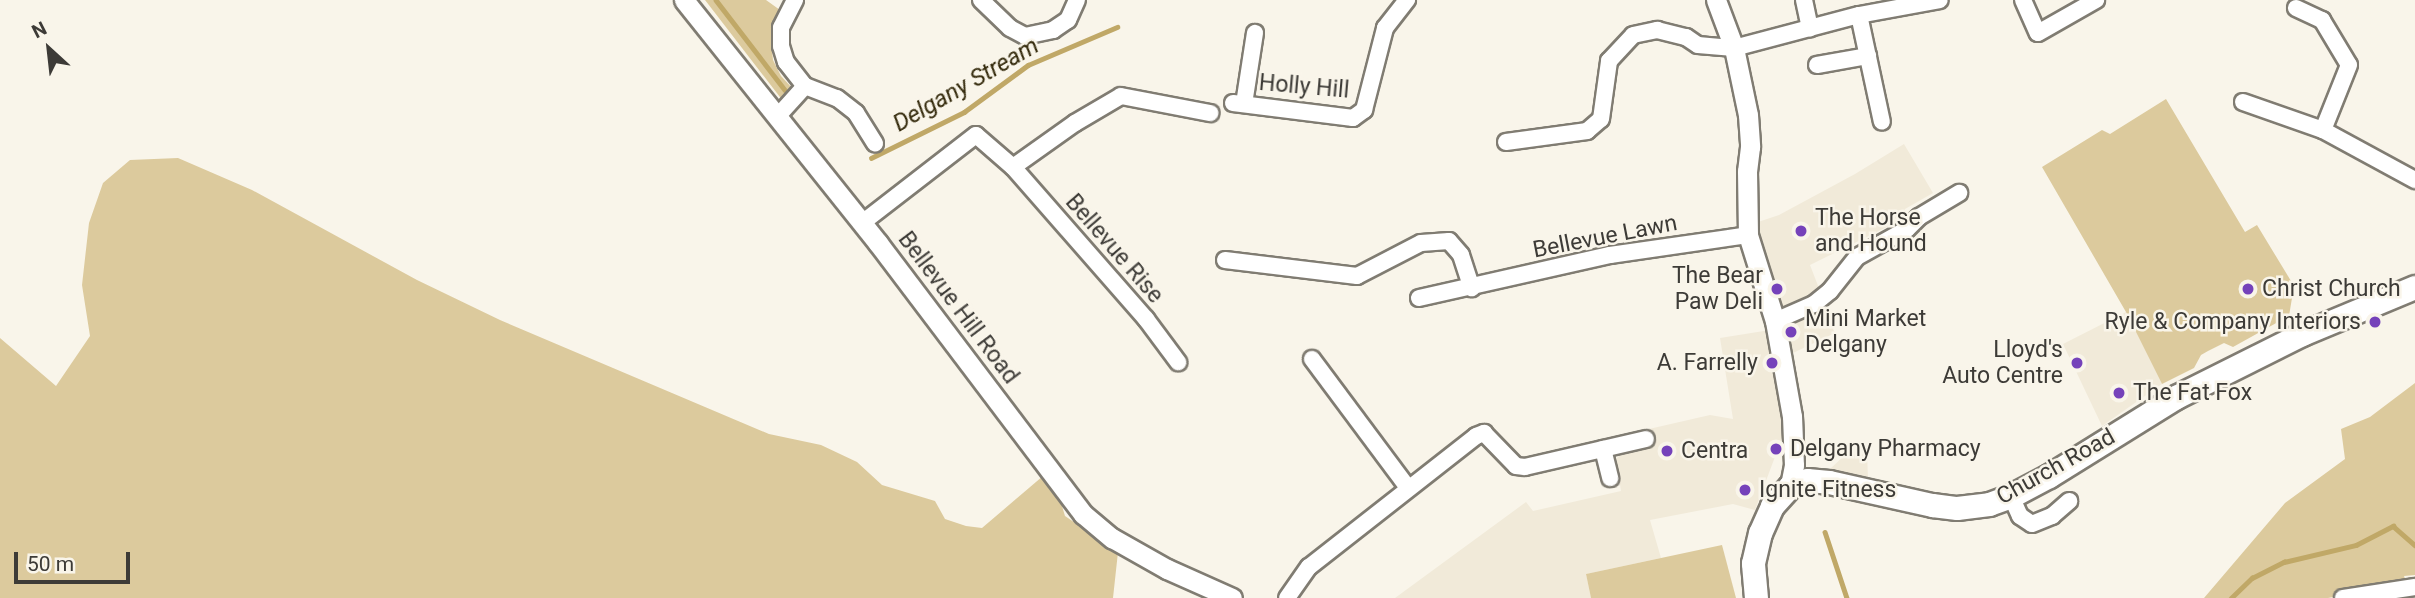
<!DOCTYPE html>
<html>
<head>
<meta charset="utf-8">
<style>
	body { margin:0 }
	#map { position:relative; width:2415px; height:598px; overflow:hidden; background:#f9f5ea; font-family:Roboto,sans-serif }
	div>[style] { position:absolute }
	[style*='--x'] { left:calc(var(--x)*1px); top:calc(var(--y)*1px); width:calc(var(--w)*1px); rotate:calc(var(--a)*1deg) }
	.built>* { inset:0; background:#f1ead9 }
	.green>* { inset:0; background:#dcca9d }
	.stream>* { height:4.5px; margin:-2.25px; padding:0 2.25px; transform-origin:2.25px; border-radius:2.25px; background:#c0a867 }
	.roads { filter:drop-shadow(2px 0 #807c72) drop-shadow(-2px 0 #807c72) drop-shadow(0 2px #807c72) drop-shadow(0 -2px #807c72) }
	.minor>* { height:16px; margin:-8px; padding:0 8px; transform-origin:8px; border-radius:8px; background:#fff }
	.tertiary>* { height:19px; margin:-9.5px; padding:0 9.5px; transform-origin:9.5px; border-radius:9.5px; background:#fff }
	.secondary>* { height:23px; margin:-11.5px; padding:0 11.5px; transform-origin:11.5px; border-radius:11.5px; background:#fff }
	.dots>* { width:19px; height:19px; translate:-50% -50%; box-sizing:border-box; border:4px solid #f9f5ea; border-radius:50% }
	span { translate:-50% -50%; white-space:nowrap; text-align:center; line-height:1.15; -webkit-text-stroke:5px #f9f5ea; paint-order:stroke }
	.street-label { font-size:23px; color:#3d3b37 }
	.poi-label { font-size:23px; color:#3d3b37 }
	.left { translate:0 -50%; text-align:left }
	.right { translate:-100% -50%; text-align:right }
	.water-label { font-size:24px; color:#342a0c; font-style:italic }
	.north { position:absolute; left:14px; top:14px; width:70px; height:70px; -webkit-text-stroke:5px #f9f5ea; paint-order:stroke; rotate:333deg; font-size:19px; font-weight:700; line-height:28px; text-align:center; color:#3d3b37 }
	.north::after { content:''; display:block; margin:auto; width:24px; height:32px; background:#3d3b37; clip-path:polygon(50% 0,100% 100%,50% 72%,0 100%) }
	.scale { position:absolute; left:14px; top:552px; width:116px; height:32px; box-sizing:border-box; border:4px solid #3d3b37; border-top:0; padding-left:9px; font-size:21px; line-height:24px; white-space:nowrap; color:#3d3b37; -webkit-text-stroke:5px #f9f5ea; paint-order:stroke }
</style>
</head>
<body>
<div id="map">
	<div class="built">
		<div style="clip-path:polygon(1904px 144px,1933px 193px,1905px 209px,1905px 218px,1810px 265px,1820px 291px,1781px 310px,1757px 236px,1758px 222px,1779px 215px,1855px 174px)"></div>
		<div style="clip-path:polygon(1821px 304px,1835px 333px,1793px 353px,1785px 322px)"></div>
		<div style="clip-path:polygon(2126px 312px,2162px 384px,2102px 426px,2063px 344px)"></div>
		<div style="clip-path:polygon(1770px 330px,1784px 433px,1755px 510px,1733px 504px,1650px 520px,1661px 558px,1586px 574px,1591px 598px,1395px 598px,1526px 502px,1533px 511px,1621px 491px,1616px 459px,1620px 455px,1651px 447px,1649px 429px,1710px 415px,1733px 419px,1720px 338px)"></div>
		<div style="clip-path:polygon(1867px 454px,1868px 478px,1830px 469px,1845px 455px)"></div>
	</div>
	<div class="green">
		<div style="clip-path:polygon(705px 0,766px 0,780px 10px,771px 41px,773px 60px,781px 76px,793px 89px,783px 101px)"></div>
		<div style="clip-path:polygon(2166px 99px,2245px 232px,2257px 225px,2294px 286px,2289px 316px,2233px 347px,2224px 343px,2208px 351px,2201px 355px,2194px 368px,2162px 384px,2126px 312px,2042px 167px,2102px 130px,2110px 134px)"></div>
		<div style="clip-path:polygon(178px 158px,252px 190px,417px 280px,500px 320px,769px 434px,821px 445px,857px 462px,882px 485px,935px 501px,945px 519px,966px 526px,982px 528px,1043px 476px,1059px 496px,1065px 516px,1118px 552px,1113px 598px,0 598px,0 338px,56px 386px,90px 336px,82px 285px,89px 223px,103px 183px,130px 160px)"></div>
		<div style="clip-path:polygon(2415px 383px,2415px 575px,2404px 576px,2407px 584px,2328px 598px,2204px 598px,2285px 503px,2345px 459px,2341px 429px,2370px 417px)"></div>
		<div style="clip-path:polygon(1722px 545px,1736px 598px,1591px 598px,1586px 574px)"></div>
	</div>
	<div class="stream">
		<div style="--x:716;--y:0;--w:113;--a:52.5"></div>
		<div style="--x:871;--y:158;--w:104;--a:-26.3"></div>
		<div style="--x:964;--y:112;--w:79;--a:-36.3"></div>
		<div style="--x:1028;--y:65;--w:97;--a:-23.1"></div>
		<div style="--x:1825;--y:532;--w:70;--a:71.6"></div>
		<div style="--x:2231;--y:598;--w:29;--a:-44"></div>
		<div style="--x:2252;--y:578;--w:36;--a:-27"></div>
		<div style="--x:2284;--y:562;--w:74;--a:-13.3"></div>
		<div style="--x:2356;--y:545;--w:42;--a:-27.2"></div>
		<div style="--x:2393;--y:526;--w:29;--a:41"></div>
	</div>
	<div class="roads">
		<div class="minor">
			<div style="--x:795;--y:0;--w:31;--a:117"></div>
			<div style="--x:781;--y:28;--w:18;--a:90"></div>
			<div style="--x:781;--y:46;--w:17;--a:73"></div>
			<div style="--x:786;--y:62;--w:31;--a:52"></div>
			<div style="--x:805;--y:86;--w:34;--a:21"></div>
			<div style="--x:837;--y:98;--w:24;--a:38"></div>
			<div style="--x:856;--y:113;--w:36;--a:58"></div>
			<div style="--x:981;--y:0;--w:40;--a:44"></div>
			<div style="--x:1010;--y:28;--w:17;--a:28"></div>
			<div style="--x:1025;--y:36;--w:29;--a:-12"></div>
			<div style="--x:1053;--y:30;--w:18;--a:-34"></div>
			<div style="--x:1068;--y:20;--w:22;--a:-66"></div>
			<div style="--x:1804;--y:0;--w:29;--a:78"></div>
			<div style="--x:2023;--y:0;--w:36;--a:66"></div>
			<div style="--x:2038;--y:33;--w:67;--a:-29.6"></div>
			<div style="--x:2296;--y:8;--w:29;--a:25"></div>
			<div style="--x:2322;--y:20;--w:52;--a:59"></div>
			<div style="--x:2349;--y:65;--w:70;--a:111.8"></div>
			<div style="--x:1859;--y:15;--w:109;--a:77.9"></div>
			<div style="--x:1817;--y:65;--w:52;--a:-10"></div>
			<div style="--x:2243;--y:102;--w:85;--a:19.3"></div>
			<div style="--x:2323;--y:130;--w:105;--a:28.5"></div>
			<div style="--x:1233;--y:103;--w:121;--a:7.1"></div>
			<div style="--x:1353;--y:118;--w:14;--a:-36"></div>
			<div style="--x:1364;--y:110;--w:85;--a:-75.6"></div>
			<div style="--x:1385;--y:28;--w:36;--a:-52"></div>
			<div style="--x:1244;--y:104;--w:72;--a:-81.2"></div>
			<div style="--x:777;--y:117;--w:42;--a:-47.9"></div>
			<div style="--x:1506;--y:142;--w:82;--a:-7.7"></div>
			<div style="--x:1587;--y:131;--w:18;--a:-41"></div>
			<div style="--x:1601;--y:119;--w:59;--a:-82.1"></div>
			<div style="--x:1609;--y:61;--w:35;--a:-47"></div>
			<div style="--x:1633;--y:35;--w:25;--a:-12"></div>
			<div style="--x:1657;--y:30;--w:30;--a:14"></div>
			<div style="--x:1686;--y:37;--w:14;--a:34"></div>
			<div style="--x:1698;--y:45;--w:36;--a:5"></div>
			<div style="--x:1734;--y:48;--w:129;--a:-14.8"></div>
			<div style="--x:1859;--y:15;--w:82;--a:-10.5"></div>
			<div style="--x:1013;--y:167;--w:76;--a:-35.4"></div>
			<div style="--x:1075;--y:123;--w:53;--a:-30.4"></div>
			<div style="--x:1121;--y:96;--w:91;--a:10.8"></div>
			<div style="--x:862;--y:223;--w:144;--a:-37.7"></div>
			<div style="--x:976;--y:135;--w:49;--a:40.9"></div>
			<div style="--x:1013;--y:167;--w:202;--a:48.8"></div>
			<div style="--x:1146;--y:319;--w:54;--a:53.3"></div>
			<div style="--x:1225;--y:260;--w:133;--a:6.9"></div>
			<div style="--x:1357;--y:276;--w:72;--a:-27.3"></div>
			<div style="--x:1421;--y:243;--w:28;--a:-4"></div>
			<div style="--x:1449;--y:241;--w:18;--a:49"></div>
			<div style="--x:1461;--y:255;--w:35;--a:72"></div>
			<div style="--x:1419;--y:298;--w:196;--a:-12.7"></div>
			<div style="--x:1610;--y:255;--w:139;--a:-8.2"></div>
			<div style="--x:1775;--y:321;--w:43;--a:-23.6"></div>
			<div style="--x:1814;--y:304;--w:21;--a:-39"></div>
			<div style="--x:1830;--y:291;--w:43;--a:-51.5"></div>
			<div style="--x:1857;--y:257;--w:57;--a:-29.2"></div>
			<div style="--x:1907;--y:229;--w:17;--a:-45"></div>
			<div style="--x:1919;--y:217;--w:47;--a:-31"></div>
			<div style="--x:1312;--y:359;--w:161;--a:53.3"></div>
			<div style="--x:1603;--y:449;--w:30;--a:76"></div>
			<div style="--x:2011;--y:496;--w:22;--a:66"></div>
			<div style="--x:2020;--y:516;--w:14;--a:34"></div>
			<div style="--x:2032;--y:524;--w:22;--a:-22"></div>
			<div style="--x:2052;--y:516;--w:23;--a:-41"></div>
			<div style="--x:1287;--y:598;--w:38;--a:-55"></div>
			<div style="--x:1309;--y:567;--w:212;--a:-38.1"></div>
			<div style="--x:1476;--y:436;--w:9;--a:-21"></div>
			<div style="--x:1484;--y:433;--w:46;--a:45.9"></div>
			<div style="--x:1516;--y:466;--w:9;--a:6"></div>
			<div style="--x:1525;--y:467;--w:124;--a:-13"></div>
			<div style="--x:2343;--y:598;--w:73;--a:-8.7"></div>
		</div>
		<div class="tertiary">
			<div style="--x:684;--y:0;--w:311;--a:51.4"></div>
			<div style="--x:878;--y:243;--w:340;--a:52.9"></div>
			<div style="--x:1083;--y:514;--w:38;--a:40"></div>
			<div style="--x:1112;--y:538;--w:63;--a:29.4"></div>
			<div style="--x:1167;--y:569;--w:71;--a:24"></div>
			<div style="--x:1716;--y:0;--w:51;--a:69.4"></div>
			<div style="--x:1734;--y:48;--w:68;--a:78.2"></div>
			<div style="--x:1748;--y:115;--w:32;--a:86"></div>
			<div style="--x:1750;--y:147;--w:24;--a:97"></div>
			<div style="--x:1747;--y:171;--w:64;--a:89.1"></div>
			<div style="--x:1748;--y:235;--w:90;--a:72.6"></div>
			<div style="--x:1775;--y:321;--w:97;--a:79.9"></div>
			<div style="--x:1792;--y:416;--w:49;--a:87.7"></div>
			<div style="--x:1794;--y:465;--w:21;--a:101"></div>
		</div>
		<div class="secondary">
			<div style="--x:1756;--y:598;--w:35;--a:-95"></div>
			<div style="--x:1753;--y:563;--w:31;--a:-77"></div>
			<div style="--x:1760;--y:533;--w:30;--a:-66"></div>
			<div style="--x:1772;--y:506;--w:27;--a:-48"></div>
			<div style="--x:1790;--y:486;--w:18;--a:-19"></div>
			<div style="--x:1807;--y:480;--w:22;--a:5"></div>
			<div style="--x:1829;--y:482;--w:106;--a:12.6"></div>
			<div style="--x:1932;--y:505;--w:25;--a:7"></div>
			<div style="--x:1957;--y:508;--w:32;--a:-7"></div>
			<div style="--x:1989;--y:504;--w:23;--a:-20"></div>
			<div style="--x:2011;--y:496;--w:43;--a:-27.8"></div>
			<div style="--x:2049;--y:476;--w:150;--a:-31.9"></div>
			<div style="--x:2176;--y:397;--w:141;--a:-26.6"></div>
			<div style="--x:2302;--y:334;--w:122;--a:-22.6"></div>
		</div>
	</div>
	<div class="dots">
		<div style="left:1801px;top:231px;background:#7542ba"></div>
		<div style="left:1777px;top:289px;background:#7542ba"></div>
		<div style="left:2248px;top:289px;background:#7542ba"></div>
		<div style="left:2375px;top:322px;background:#7542ba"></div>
		<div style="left:1791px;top:332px;background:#7542ba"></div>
		<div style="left:1772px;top:363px;background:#7542ba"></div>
		<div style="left:2077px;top:363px;background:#7542ba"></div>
		<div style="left:2119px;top:393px;background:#7542ba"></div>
		<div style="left:1776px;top:449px;background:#7542ba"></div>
		<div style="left:1667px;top:451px;background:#7542ba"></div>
		<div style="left:1745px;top:490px;background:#7542ba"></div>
	</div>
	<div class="street-label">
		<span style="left:1304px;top:87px;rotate:5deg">Holly Hill</span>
		<span style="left:1605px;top:237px;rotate:-11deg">Bellevue Lawn</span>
		<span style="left:1114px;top:249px;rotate:49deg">Bellevue Rise</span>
		<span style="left:958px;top:308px;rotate:53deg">Bellevue Hill Road</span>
		<span style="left:2056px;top:467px;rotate:-29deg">Church Road</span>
	</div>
	<div class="poi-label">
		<span class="left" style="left:1815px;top:231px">The Horse<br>and Hound</span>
		<span class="right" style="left:1763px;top:289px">The Bear<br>Paw Deli</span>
		<span class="left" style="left:2262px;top:289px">Christ Church</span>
		<span class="left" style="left:1805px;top:332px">Mini Market<br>Delgany</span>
		<span class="right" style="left:2361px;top:322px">Ryle &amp; Company Interiors</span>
		<span class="right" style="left:2063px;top:363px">Lloyd's<br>Auto Centre</span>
		<span class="right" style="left:1758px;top:363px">A. Farrelly</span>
		<span class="left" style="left:2133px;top:393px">The Fat Fox</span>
		<span class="left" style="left:1790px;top:449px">Delgany Pharmacy</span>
		<span class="left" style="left:1681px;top:451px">Centra</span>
		<span class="left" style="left:1759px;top:490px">Ignite Fitness</span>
	</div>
	<div class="water-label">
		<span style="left:966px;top:85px;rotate:-30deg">Delgany Stream</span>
	</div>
	<div class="north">N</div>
	<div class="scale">50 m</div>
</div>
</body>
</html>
